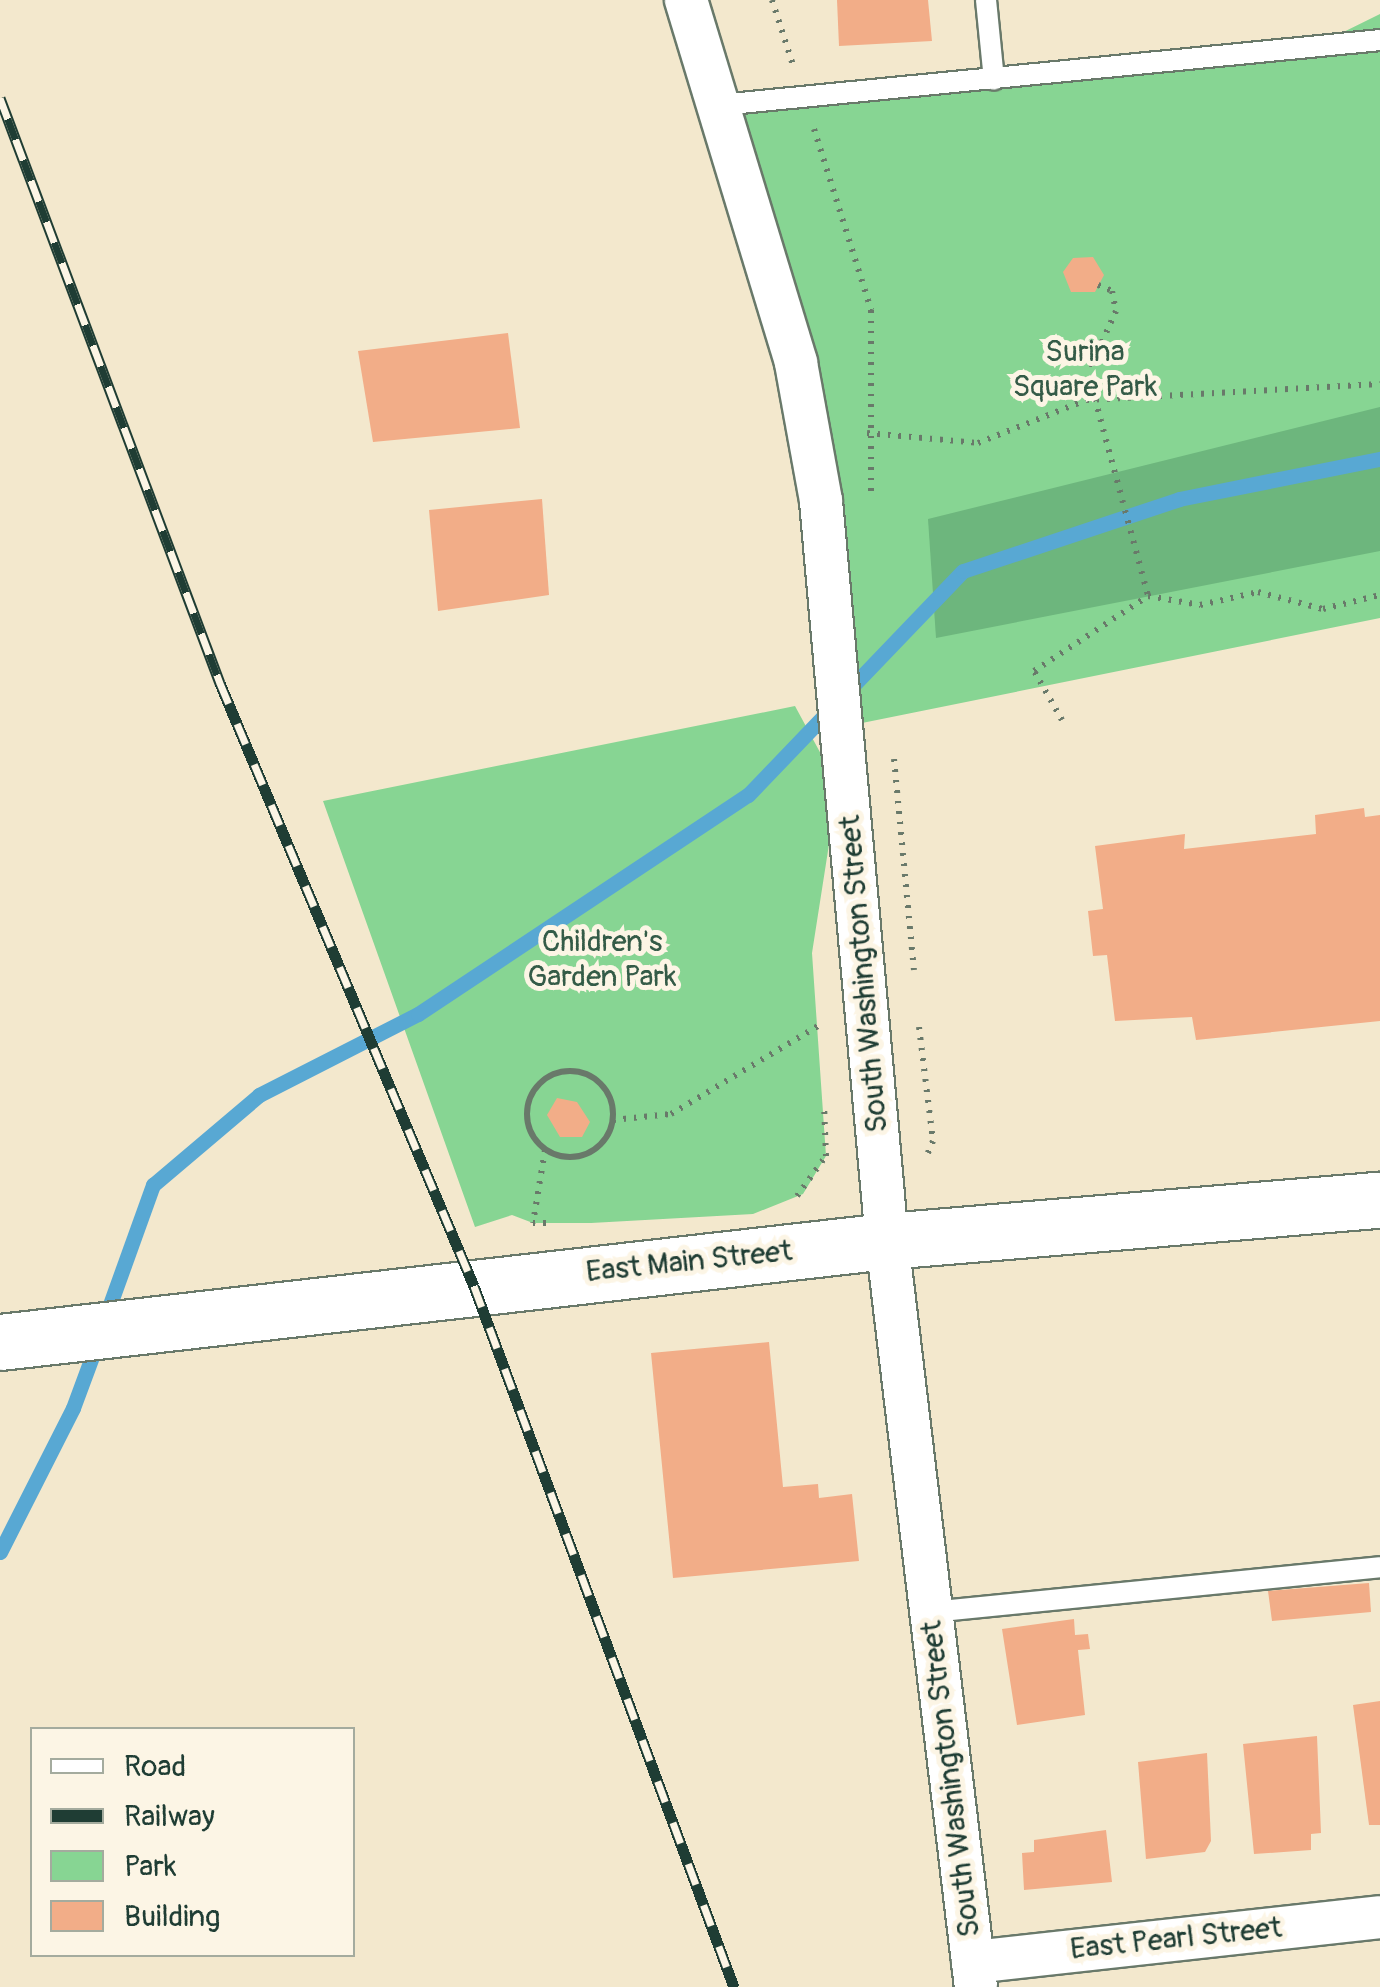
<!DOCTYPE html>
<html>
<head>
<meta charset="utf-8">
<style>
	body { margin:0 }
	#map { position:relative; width:1380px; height:1987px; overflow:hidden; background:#f3e8cd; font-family:Pangolin,sans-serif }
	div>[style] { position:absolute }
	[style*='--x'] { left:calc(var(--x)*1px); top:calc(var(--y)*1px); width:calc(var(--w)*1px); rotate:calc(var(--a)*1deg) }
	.green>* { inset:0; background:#87d593 }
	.forest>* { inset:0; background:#6db67d }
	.stream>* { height:15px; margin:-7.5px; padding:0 7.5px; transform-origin:7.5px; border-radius:7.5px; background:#58a8d3 }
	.building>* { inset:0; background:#f2ad88 }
	.path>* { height:6px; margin-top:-3px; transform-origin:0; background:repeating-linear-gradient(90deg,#69796a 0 2.5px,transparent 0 10.5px) }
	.path>.ring { margin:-3px; padding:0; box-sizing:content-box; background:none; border:6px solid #69796a; border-radius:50% }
	.roads { filter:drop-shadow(2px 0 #69796a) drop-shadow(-2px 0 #69796a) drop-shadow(0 2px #69796a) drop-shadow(0 -2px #69796a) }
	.lane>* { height:20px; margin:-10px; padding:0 10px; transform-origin:10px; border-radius:10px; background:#fff }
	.street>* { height:42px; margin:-21px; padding:0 21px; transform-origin:21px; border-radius:21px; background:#fff }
	.secondary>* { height:55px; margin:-27.5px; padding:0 27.5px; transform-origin:27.5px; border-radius:27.5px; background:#fff }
	.rail>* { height:11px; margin-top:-5.5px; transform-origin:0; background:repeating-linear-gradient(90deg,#fcf5e5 0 22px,#1f3d34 0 44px); box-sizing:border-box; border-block:2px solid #1f3d34 }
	span { translate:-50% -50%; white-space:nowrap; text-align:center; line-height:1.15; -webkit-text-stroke:10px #fcf5e5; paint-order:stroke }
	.park-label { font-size:30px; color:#345b47 }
	.street-label { font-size:30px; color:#1f3d34 }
	.legend { position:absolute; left:30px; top:1727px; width:325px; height:230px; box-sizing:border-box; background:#fcf5e5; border:2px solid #a4ab9e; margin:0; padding:12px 18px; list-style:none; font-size:30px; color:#1f3d34 }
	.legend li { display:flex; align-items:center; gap:20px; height:50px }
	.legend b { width:50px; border:2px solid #a4ab9e }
</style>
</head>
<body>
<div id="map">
	<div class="green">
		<div style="clip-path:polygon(1380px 14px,1380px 618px,862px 723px,720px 105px,1305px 51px)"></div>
		<div style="clip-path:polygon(795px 706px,822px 756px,830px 838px,812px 953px,826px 1156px,803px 1194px,753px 1214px,591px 1223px,533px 1223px,512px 1215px,475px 1227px,323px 801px)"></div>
	</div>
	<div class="forest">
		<div style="clip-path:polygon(1380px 407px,1380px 551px,936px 638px,928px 519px)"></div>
	</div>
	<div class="stream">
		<div style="--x:104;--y:1321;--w:145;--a:-70.2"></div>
		<div style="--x:153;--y:1185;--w:139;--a:-40.3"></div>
		<div style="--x:259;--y:1095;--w:178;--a:-27"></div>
		<div style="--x:418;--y:1014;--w:396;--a:-33.6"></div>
		<div style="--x:748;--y:795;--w:310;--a:-46.2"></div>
		<div style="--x:963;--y:571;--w:228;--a:-18.4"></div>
		<div style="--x:1179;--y:499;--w:205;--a:-11.3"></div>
		<div style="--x:0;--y:1552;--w:161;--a:-63.1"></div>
		<div style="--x:73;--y:1408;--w:69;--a:-69.7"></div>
	</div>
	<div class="building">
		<div style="clip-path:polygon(837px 0,928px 0,932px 41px,839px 46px)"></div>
		<div style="clip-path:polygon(1093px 257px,1104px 275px,1095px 292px,1071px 292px,1063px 272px,1073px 258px)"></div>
		<div style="clip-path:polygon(508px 333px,520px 428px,373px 442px,358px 351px)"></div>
		<div style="clip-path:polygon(542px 499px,549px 595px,438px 611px,429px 510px)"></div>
		<div style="clip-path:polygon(1364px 808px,1365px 817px,1380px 815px,1380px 1021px,1196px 1040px,1192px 1017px,1115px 1021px,1107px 955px,1093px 956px,1088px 911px,1103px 909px,1095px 846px,1185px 834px,1184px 849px,1316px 834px,1315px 815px)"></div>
		<div style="clip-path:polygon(557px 1098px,577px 1102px,590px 1122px,582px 1137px,560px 1137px,547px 1115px)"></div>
		<div style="clip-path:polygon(769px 1342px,783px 1487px,818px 1484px,819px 1498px,852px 1494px,859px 1561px,673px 1578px,651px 1353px)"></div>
		<div style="clip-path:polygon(1369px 1583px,1371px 1612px,1272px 1621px,1268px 1591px)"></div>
		<div style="clip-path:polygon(1074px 1619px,1075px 1635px,1088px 1634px,1089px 1642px,1090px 1649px,1078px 1650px,1085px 1715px,1017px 1725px,1002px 1629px)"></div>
		<div style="clip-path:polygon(1380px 1701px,1380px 1825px,1369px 1825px,1353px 1705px)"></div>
		<div style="clip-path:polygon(1317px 1736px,1321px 1833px,1311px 1834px,1311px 1850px,1254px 1854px,1243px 1744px)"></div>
		<div style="clip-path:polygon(1207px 1753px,1211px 1841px,1205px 1852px,1146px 1859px,1138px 1762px)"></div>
		<div style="clip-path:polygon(1106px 1830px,1112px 1882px,1024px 1890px,1022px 1853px,1034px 1852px,1034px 1840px)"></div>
	</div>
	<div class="path">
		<div style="--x:772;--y:0;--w:68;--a:72.1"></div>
		<div style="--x:814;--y:129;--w:190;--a:72.5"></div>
		<div style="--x:871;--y:310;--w:187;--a:90"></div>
		<div style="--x:1098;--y:285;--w:15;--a:23"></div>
		<div style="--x:1112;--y:291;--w:20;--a:79"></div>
		<div style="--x:1116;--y:311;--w:58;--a:114.4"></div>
		<div style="--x:1092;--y:364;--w:35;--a:85"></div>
		<div style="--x:1095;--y:399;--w:204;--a:74.9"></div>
		<div style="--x:867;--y:433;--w:111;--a:5.1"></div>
		<div style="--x:978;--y:443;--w:116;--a:-21.7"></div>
		<div style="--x:1086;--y:400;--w:294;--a:-3.1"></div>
		<div style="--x:1062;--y:720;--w:56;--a:-119.7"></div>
		<div style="--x:1034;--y:671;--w:136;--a:-33.3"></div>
		<div style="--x:1148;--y:596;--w:53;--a:9.8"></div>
		<div style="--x:1200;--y:605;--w:59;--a:-12.6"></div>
		<div style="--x:1258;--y:592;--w:67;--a:14.7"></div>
		<div style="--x:1323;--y:609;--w:59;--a:-13.8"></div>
		<div style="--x:894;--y:759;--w:212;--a:84.6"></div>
		<div style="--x:919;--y:1027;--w:115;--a:83"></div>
		<div style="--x:933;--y:1141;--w:13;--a:113"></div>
		<div class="ring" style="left:527px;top:1071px;width:80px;height:80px"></div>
		<div style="--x:613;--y:1120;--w:58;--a:-5.9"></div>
		<div style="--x:671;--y:1114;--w:171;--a:-30.9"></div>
		<div style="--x:545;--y:1150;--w:74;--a:99.3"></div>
		<div style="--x:533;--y:1223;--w:15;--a:0"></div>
		<div style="--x:797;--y:1196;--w:49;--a:-54.1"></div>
		<div style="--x:826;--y:1156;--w:51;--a:-92.2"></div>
	</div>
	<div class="roads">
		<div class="lane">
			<div style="--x:986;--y:0;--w:80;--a:84.3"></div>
			<div style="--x:720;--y:105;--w:663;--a:-5.62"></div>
			<div style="--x:931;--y:1612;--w:451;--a:-5.7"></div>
		</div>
		<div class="street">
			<div style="--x:686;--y:0;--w:379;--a:73.1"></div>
			<div style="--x:796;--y:363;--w:140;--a:79.7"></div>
			<div style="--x:821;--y:501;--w:743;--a:84.9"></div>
			<div style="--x:887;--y:1241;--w:751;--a:83.2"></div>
			<div style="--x:973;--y:1962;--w:409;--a:-6.3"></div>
		</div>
		<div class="secondary">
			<div style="--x:0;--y:1342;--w:893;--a:-6.5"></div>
			<div style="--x:887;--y:1241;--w:495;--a:-4.8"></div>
		</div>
	</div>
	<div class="rail">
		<div style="--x:0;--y:98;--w:625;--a:69.39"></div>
		<div style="--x:220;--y:683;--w:654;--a:67.16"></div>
		<div style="--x:474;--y:1286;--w:748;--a:69.65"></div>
	</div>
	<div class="park-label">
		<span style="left:1085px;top:369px">Surina<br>Square Park</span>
		<span style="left:602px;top:959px">Children's<br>Garden Park</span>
	</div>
	<div class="street-label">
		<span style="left:864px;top:974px;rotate:-95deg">South Washington Street</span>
		<span style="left:689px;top:1262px;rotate:-6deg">East Main Street</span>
		<span style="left:951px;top:1779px;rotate:-97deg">South Washington Street</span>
		<span style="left:1176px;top:1939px;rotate:-6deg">East Pearl Street</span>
	</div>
	<ul class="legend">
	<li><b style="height:12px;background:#fff"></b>Road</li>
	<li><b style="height:12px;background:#1f3d34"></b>Railway</li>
	<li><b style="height:28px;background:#87d593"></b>Park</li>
	<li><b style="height:28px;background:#f2ad88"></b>Building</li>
	</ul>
</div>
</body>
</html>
